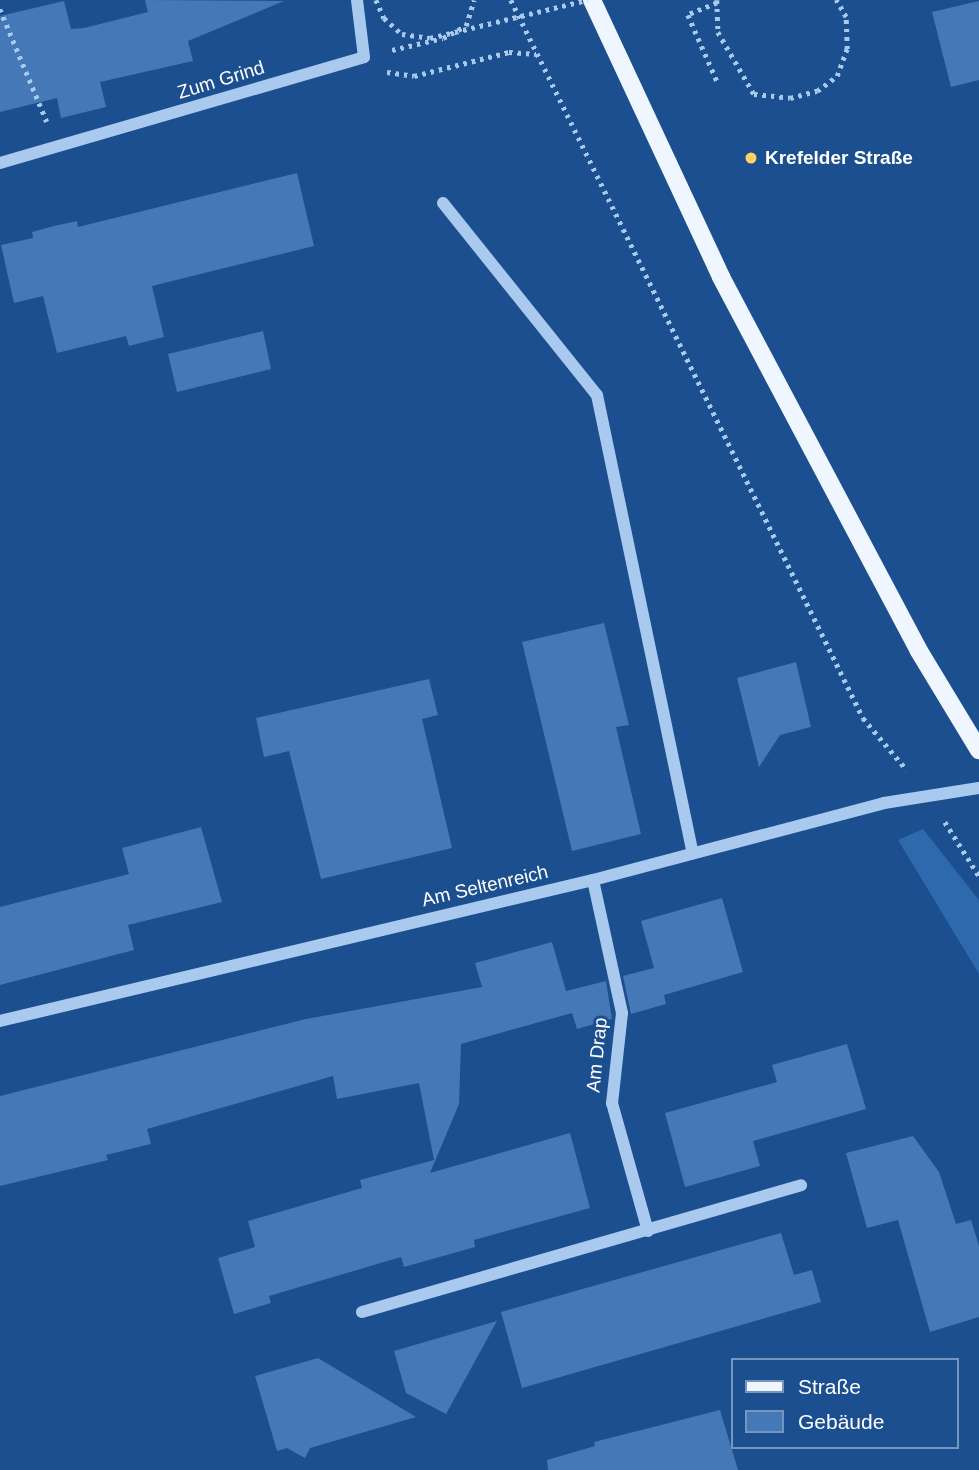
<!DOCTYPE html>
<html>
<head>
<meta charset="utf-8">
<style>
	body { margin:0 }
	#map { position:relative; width:979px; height:1470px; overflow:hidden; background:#1b4f8f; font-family:Helvetica,sans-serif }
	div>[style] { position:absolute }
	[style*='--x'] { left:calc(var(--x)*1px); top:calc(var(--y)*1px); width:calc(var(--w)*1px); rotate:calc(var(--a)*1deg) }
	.green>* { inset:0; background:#2e69ad }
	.building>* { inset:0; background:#4478b7 }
	.path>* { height:4.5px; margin-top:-2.25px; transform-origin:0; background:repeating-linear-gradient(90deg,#a9c9ee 0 3.5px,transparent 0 8.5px) }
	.minor>* { height:12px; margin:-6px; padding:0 6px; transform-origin:6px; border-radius:6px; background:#a9c9ee }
	.major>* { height:18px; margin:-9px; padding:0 9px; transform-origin:9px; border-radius:9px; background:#f0f6ff }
	.path-bridge>* { height:4.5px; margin-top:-2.25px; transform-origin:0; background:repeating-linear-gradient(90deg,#a9c9ee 0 3.5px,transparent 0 8.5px) }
	.dots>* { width:19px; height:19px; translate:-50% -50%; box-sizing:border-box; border:4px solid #1b4f8f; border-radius:50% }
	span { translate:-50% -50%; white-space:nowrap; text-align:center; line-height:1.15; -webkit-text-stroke:6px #1b4f8f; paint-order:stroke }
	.street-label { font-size:19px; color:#fff }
	.poi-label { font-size:19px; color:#fff; font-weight:700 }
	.left { translate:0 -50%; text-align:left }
	.legend { position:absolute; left:731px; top:1358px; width:228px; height:91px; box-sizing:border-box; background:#1b4f8f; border:2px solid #7695bc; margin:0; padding:9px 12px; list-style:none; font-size:21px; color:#fff }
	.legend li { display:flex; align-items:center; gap:14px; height:35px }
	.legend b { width:35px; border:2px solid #7695bc }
</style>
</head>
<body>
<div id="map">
	<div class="green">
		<div style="clip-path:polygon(923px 829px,979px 900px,979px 974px,898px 840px)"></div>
	</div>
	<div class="building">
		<div style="clip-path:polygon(145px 0,284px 1px,188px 41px,193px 61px,100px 82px,106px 107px,61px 118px,57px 98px,0 112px,0 16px,64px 1px,71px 29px,84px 28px,148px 12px)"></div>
		<div style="clip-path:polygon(979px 1px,979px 80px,951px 87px,932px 12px)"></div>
		<div style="clip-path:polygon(297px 173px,314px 246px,152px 286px,164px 337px,129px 346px,126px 336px,57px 353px,43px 296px,14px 303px,1px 245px,33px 238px,32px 232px,54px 226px,77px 221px,78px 227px)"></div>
		<div style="clip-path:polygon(263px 331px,271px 369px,177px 392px,168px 354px)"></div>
		<div style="clip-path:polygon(604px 623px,629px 725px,616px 727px,641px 834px,572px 851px,522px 642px)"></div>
		<div style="clip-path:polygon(796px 662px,811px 727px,780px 735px,759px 767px,737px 678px)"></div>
		<div style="clip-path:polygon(429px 679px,438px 715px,422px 719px,452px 848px,321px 879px,289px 751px,264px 757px,256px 718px)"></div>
		<div style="clip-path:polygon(201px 827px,222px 902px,128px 925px,134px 950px,0 985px,0 907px,129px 874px,122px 848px)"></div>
		<div style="clip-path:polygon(722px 898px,743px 972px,664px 995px,666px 1004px,631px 1014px,623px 976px,654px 968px,641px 921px)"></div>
		<div style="clip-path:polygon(552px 942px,566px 991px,606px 981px,612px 1019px,577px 1029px,572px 1013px,461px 1044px,459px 1104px,430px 1173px,570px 1133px,590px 1208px,474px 1240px,475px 1247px,404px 1267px,401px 1257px,269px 1296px,271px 1303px,234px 1314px,218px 1258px,255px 1247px,248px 1221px,362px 1188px,360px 1180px,434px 1160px,419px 1083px,337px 1099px,333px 1076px,147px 1129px,151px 1144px,106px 1155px,108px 1160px,0 1186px,0 1096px,306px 1019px,482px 987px,475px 963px)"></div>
		<div style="clip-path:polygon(847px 1044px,866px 1109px,753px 1141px,760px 1166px,685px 1187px,665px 1113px,777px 1082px,772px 1065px)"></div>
		<div style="clip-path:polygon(913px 1136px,939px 1172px,956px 1224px,971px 1220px,979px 1246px,979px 1317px,930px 1332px,898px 1220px,867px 1228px,846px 1153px)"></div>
		<div style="clip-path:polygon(781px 1233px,794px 1275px,812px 1270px,821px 1302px,522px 1388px,501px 1312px)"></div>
		<div style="clip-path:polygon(497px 1321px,446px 1414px,406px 1393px,394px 1351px)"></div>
		<div style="clip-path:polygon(318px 1358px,416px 1417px,310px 1448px,305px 1458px,287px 1448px,277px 1451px,255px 1376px)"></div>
		<div style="clip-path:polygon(720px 1410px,738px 1470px,548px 1470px,547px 1460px,595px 1446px,594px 1442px)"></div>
	</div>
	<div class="path">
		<div style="--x:511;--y:0;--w:800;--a:63.88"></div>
		<div style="--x:863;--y:718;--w:68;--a:49.8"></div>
		<div style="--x:717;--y:0;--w:32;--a:88"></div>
		<div style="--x:718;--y:32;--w:72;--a:59.9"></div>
		<div style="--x:754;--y:94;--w:36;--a:6"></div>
		<div style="--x:790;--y:98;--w:28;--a:-15"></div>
		<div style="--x:817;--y:91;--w:25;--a:-37"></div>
		<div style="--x:837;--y:76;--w:29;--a:-70"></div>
		<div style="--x:847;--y:49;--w:32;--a:-92"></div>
		<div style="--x:846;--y:17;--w:20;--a:-120"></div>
		<div style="--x:717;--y:3;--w:31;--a:158"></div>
		<div style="--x:688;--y:15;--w:72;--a:66.3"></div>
		<div style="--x:0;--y:9;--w:122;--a:67.4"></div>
		<div style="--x:392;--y:50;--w:52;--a:-13.2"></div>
		<div style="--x:443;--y:38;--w:26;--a:-28"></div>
		<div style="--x:466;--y:26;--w:27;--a:-73"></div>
		<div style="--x:387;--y:72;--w:27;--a:8"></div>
		<div style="--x:414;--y:76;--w:98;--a:-14.2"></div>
		<div style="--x:509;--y:52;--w:27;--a:4"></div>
		<div style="--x:945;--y:822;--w:64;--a:57.8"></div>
	</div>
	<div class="minor">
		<div style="--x:0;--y:163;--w:379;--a:-16.2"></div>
		<div style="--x:364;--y:57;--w:57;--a:-97"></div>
		<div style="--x:443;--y:203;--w:246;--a:51.3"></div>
		<div style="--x:597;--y:395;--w:468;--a:78.2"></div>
		<div style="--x:593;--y:880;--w:136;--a:77.7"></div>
		<div style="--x:622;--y:1013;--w:91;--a:96.3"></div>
		<div style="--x:612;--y:1103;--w:133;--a:74.3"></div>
		<div style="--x:0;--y:1021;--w:610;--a:-13.38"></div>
		<div style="--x:593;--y:880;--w:301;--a:-14.8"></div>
		<div style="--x:884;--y:803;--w:96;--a:-9"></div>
		<div style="--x:362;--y:1312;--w:457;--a:-16.1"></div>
	</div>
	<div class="major">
		<div style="--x:592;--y:0;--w:306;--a:65"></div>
		<div style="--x:721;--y:277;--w:423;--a:62.1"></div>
		<div style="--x:919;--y:651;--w:116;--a:58.8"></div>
	</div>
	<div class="path-bridge">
		<div style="--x:376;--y:0;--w:20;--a:66"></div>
		<div style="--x:384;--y:18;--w:24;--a:42"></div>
		<div style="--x:402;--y:34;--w:28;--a:8"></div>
		<div style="--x:430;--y:38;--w:162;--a:-13.6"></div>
	</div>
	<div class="dots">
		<div style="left:751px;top:158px;background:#ffd166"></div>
	</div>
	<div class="street-label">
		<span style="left:221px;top:80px;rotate:-17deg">Zum Grind</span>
		<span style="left:485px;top:886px;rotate:-13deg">Am Seltenreich</span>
		<span style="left:597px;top:1055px;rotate:-84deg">Am Drap</span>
	</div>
	<div class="poi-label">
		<span class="left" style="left:765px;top:158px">Krefelder Straße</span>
	</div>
	<ul class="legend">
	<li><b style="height:9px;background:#f0f6ff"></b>Straße</li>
	<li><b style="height:19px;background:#4478b7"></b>Gebäude</li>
	</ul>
</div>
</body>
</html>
